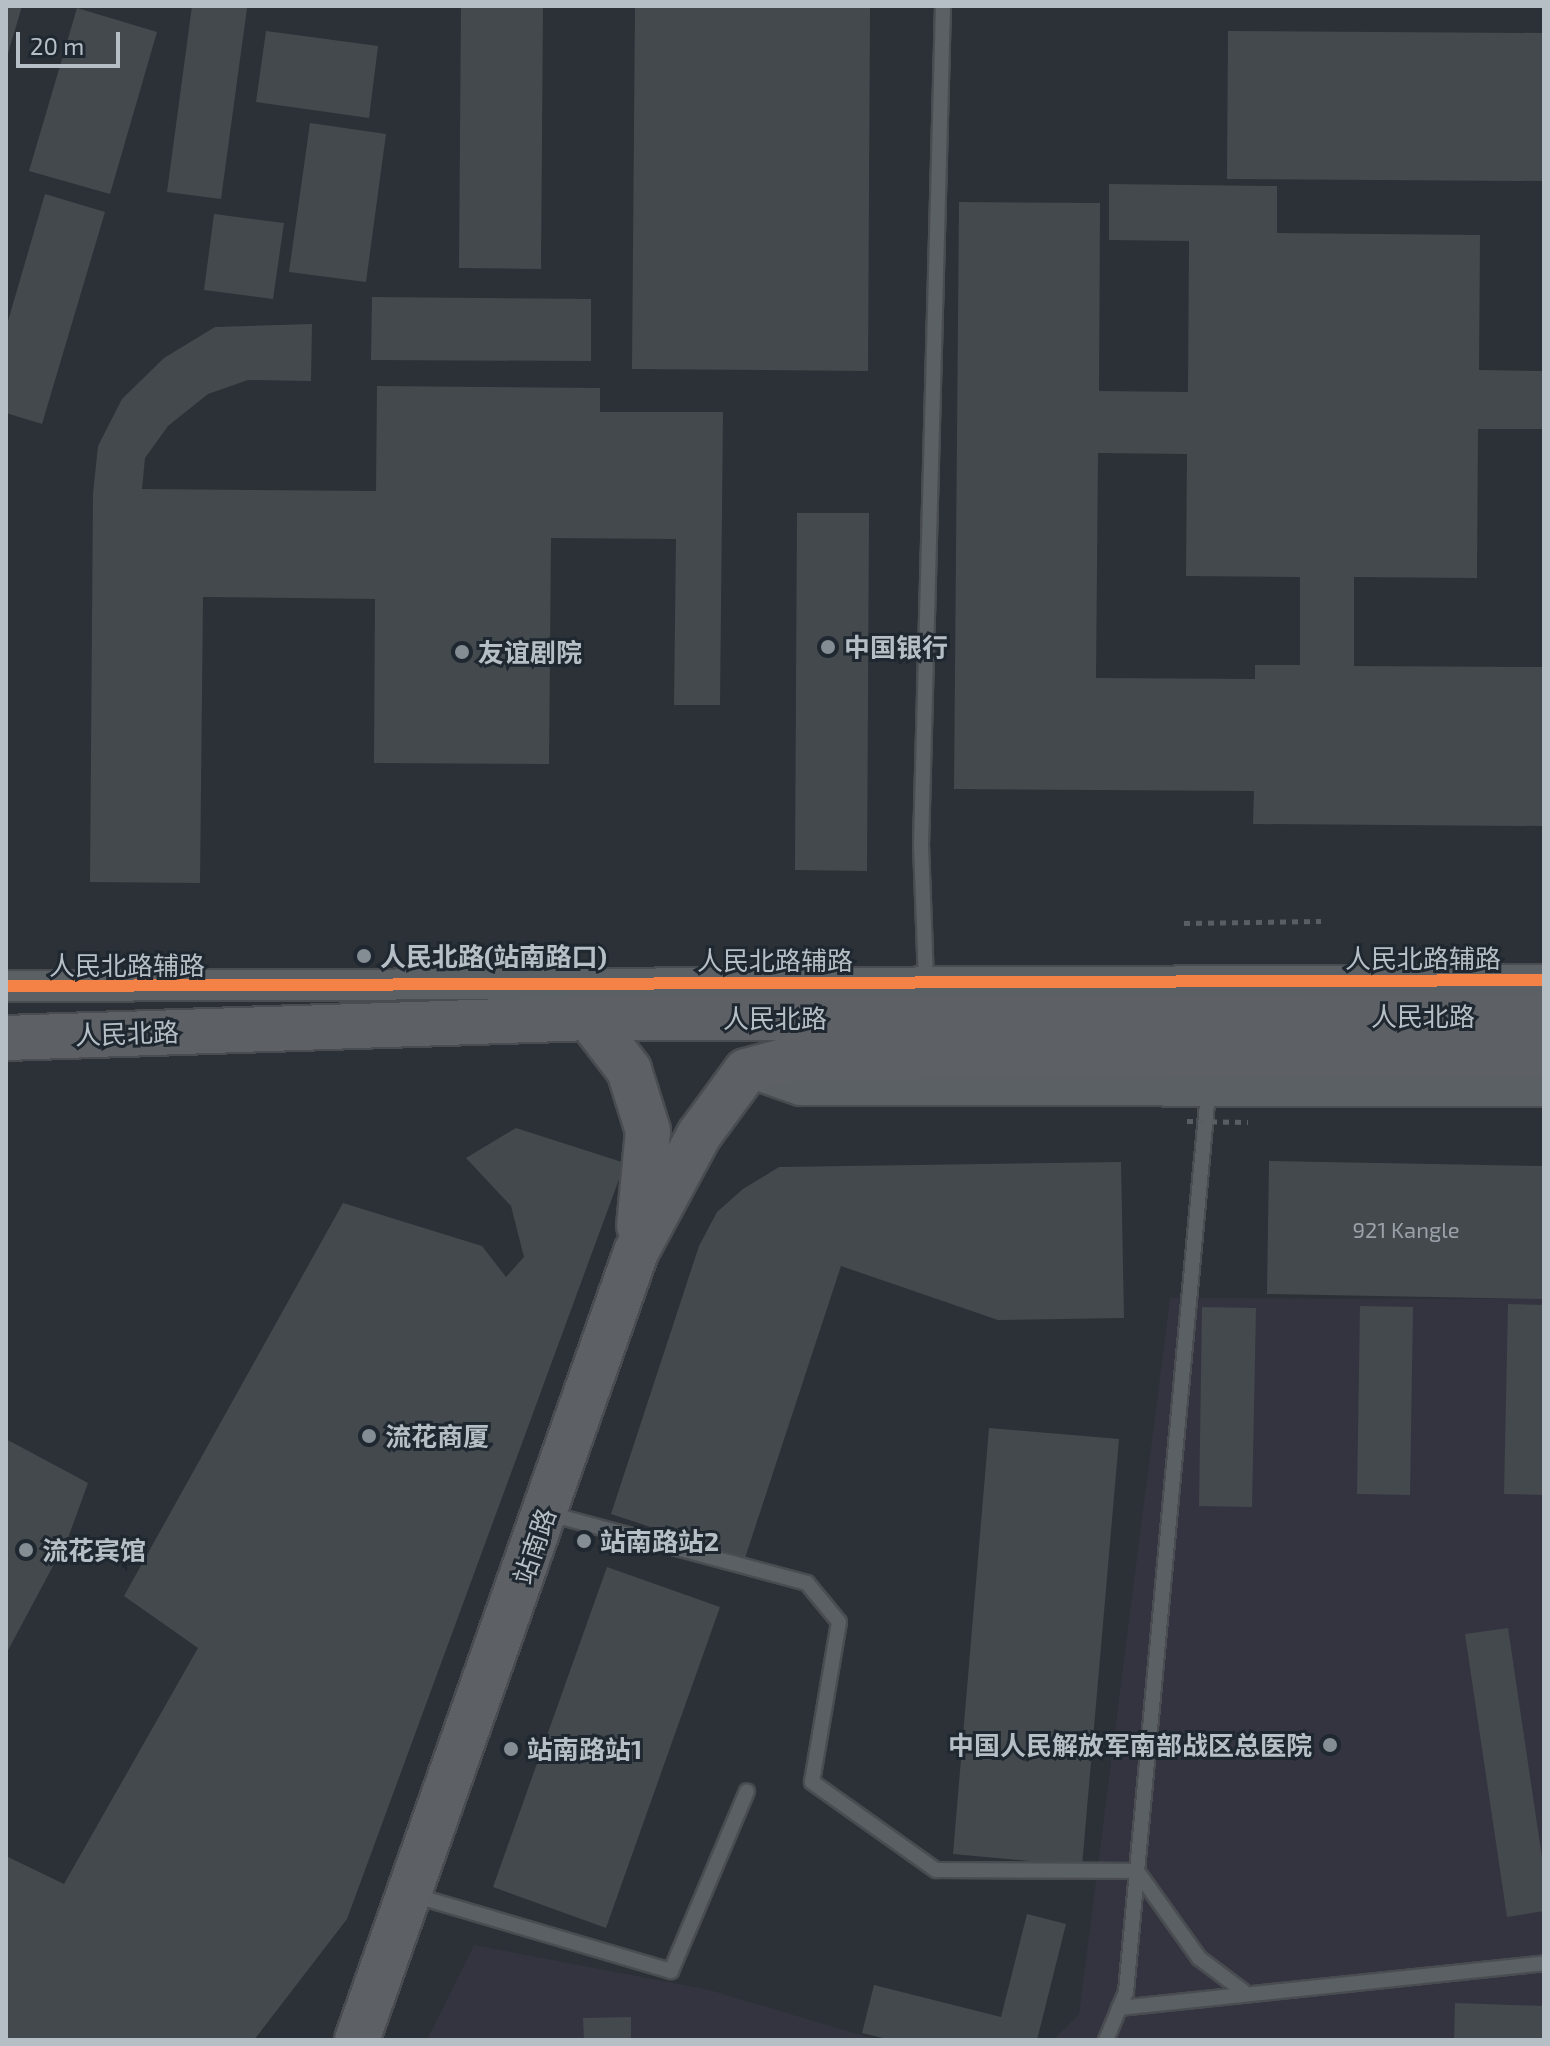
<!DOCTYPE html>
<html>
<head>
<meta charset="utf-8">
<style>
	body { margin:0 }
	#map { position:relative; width:1550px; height:2046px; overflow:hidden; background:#2b3136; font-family:"Exo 2","Noto Sans SC",sans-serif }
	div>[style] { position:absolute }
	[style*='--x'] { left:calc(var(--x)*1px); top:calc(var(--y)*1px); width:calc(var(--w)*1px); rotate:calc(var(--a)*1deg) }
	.medical>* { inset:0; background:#33343f }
	.building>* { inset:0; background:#44494e }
	.path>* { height:5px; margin-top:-2.5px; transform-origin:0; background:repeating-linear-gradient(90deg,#595e62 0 6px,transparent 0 12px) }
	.roads { filter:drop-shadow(2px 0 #494d51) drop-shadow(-2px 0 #494d51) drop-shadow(0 2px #494d51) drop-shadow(0 -2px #494d51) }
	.service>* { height:14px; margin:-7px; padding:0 7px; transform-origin:7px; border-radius:7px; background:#5b6064 }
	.minor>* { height:30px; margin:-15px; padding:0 15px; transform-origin:15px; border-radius:15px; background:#5b6064 }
	.primary>* { height:44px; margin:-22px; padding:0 22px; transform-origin:22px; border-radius:22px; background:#5d6165 }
	.path-bridge>* { height:5px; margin-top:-2.5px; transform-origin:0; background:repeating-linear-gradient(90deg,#595e62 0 6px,transparent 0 12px) }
	.cycleway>* { height:12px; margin:-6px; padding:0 6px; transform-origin:6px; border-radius:6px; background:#f48246 }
	.dots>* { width:22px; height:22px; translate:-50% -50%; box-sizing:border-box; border:4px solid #1f2830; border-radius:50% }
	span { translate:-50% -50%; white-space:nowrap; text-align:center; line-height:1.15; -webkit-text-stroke:6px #1f2830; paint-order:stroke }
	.number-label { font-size:22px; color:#9aa1a8 }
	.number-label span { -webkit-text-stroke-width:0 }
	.poi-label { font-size:26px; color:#b6bec6; font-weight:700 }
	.left { translate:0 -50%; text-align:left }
	.right { translate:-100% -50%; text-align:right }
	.street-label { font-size:26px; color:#b6bec6 }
	.frame { position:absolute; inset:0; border:8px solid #b6bec6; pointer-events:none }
	.scale { position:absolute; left:16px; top:32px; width:104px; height:36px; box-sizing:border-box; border:4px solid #b6bec6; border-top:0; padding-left:10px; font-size:24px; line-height:28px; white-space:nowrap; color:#b6bec6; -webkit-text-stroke:6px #1f2830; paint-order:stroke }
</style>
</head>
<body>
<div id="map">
	<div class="medical">
		<div style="clip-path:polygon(1170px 1298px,1544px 1299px,1544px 2040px,1053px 2040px,1079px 2014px)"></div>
		<div style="clip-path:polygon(474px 1945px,710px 1990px,877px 2040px,427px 2040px)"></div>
	</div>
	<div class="building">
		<div style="clip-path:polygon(6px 6px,22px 6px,7px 57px,6px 57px)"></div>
		<div style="clip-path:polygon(192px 6px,247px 8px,221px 199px,167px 192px)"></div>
		<div style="clip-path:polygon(461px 6px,543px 6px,541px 269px,459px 268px)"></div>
		<div style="clip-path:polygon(635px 6px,870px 6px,868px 371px,632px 369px)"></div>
		<div style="clip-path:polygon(77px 8px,157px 32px,110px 194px,29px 171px)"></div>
		<div style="clip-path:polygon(266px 31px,378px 46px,369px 118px,256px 102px)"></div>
		<div style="clip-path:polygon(1228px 31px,1544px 33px,1544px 181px,1227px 179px)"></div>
		<div style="clip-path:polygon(310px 123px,386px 134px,366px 282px,289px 272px)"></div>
		<div style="clip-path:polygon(evenodd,1109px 184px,1277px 186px,1277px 233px,1480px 235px,1479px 370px,1544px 371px,1544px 429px,1478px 429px,1477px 578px,1354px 577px,1354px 666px,1544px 667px,1544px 826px,1253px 824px,1254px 791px,954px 789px,959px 202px,1100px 203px,1099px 391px,1188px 392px,1189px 241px,1109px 240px,1109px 184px,1098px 453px,1187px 454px,1186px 576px,1300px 577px,1300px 665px,1255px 665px,1255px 679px,1096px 678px,1098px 453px)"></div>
		<div style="clip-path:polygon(45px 194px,105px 212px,42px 424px,6px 413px,6px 328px)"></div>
		<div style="clip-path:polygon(214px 214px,284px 223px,273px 299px,204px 290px)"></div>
		<div style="clip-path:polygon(372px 297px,591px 299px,591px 361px,371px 360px)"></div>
		<div style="clip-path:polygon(312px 324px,311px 381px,248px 380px,208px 394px,168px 426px,145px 458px,142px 489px,376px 491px,377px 386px,600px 388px,600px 412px,723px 412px,720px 705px,674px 705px,676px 539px,551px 538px,549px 764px,374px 763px,375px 599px,203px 597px,200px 883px,90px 882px,93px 494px,98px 446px,122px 399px,164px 358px,215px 327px)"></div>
		<div style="clip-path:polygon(797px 513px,869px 513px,867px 871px,795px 870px)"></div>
		<div style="clip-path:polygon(516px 1128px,625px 1163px,347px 1919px,254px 2040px,6px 2040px,6px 1856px,64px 1884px,198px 1648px,124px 1596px,343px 1203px,482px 1246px,506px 1277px,524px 1257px,511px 1206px,466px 1158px)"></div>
		<div style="clip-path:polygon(1269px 1161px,1544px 1166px,1544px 1299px,1267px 1294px)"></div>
		<div style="clip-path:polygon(1121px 1162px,1124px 1318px,998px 1320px,841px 1266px,745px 1558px,611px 1514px,699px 1246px,717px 1212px,743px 1189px,779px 1167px)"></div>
		<div style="clip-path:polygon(1508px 1304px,1544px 1305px,1544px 1495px,1504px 1494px)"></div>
		<div style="clip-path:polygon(1360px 1306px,1413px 1307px,1410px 1495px,1357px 1494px)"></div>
		<div style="clip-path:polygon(1202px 1307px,1256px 1308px,1252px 1507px,1199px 1506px)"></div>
		<div style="clip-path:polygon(989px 1428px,1119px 1439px,1082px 1866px,953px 1854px)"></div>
		<div style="clip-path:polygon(6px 1439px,88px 1483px,68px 1538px,6px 1654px)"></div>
		<div style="clip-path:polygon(607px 1567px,720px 1607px,606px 1928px,493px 1887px)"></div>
		<div style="clip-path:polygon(1508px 1628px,1544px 1871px,1544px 1911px,1507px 1917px,1465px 1634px)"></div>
		<div style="clip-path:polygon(1027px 1914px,1066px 1924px,1037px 2040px,891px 2040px,862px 2033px,874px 1985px,1001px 2017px)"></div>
		<div style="clip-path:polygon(1455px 2003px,1544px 2006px,1544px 2040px,1454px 2040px)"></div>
		<div style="clip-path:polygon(631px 2017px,631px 2040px,584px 2040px,583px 2018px)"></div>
	</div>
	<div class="path">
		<div style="--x:1184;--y:923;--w:137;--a:-0.8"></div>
	</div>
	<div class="roads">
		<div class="service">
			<div style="--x:926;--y:981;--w:135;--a:-92.1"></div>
			<div style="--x:921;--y:846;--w:840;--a:-88.5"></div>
			<div style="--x:550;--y:1514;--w:266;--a:15"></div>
			<div style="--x:807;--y:1583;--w:50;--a:50.6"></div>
			<div style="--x:839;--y:1622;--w:162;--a:99.6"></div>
			<div style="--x:812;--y:1782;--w:152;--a:35.4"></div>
			<div style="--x:936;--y:1870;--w:201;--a:0.3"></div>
			<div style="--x:1137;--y:1871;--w:107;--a:54.5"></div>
			<div style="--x:1199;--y:1958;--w:55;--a:36.9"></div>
			<div style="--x:413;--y:1895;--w:269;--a:16.4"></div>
			<div style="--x:671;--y:1971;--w:195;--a:-67.1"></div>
			<div style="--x:1119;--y:2008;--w:427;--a:-6"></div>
			<div style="--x:1106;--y:2040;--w:52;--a:-67.4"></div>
			<div style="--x:1126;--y:1992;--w:904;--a:-84.79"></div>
		</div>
		<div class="minor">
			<div style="--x:6;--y:986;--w:1538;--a:-0.22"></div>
			<div style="--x:746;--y:1071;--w:57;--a:19.4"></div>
			<div style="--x:800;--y:1090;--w:744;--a:0.08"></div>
		</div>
		<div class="primary">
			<div style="--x:589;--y:1018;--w:66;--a:52.4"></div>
			<div style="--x:629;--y:1070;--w:64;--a:72.7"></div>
			<div style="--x:648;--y:1131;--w:95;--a:95.4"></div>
			<div style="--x:6;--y:1038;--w:583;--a:-1.96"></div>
			<div style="--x:589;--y:1018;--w:955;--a:-0.12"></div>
			<div style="--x:357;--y:2040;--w:836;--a:-70.5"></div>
			<div style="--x:636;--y:1252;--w:133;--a:-61.7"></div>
			<div style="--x:699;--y:1135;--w:79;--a:-53.7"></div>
			<div style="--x:746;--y:1071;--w:54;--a:-15.1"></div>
			<div style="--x:798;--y:1057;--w:746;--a:-0.23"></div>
		</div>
	</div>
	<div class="path-bridge">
		<div style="--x:1187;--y:1121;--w:61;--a:0.9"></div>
	</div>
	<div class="cycleway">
		<div style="--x:6;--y:986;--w:1538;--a:-0.22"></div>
	</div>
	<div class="dots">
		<div style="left:828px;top:647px;background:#858d94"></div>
		<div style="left:462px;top:652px;background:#858d94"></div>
		<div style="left:364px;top:956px;background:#858d94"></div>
		<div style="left:369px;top:1436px;background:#858d94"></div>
		<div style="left:584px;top:1541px;background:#858d94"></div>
		<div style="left:26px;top:1550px;background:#858d94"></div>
		<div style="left:1330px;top:1745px;background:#858d94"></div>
		<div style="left:511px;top:1749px;background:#858d94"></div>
	</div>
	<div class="number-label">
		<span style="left:1406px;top:1230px">921 Kangle</span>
	</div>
	<div class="poi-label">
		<span class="left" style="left:844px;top:647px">中国银行</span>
		<span class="left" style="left:478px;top:652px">友谊剧院</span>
		<span class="left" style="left:380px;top:956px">人民北路(站南路口)</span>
		<span class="left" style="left:385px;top:1436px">流花商厦</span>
		<span class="left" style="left:600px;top:1541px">站南路站2</span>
		<span class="left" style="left:42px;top:1550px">流花宾馆</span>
		<span class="right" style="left:1312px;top:1745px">中国人民解放军南部战区总医院</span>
		<span class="left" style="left:527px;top:1749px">站南路站1</span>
	</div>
	<div class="street-label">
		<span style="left:1423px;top:958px">人民北路辅路</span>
		<span style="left:775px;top:960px">人民北路辅路</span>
		<span style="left:127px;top:965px">人民北路辅路</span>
		<span style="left:1423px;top:1016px">人民北路</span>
		<span style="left:775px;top:1018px">人民北路</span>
		<span style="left:127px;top:1033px;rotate:-2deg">人民北路</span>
		<span style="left:534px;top:1546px;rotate:-71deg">站南路</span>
	</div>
	<div class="frame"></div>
	<div class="scale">20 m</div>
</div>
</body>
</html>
